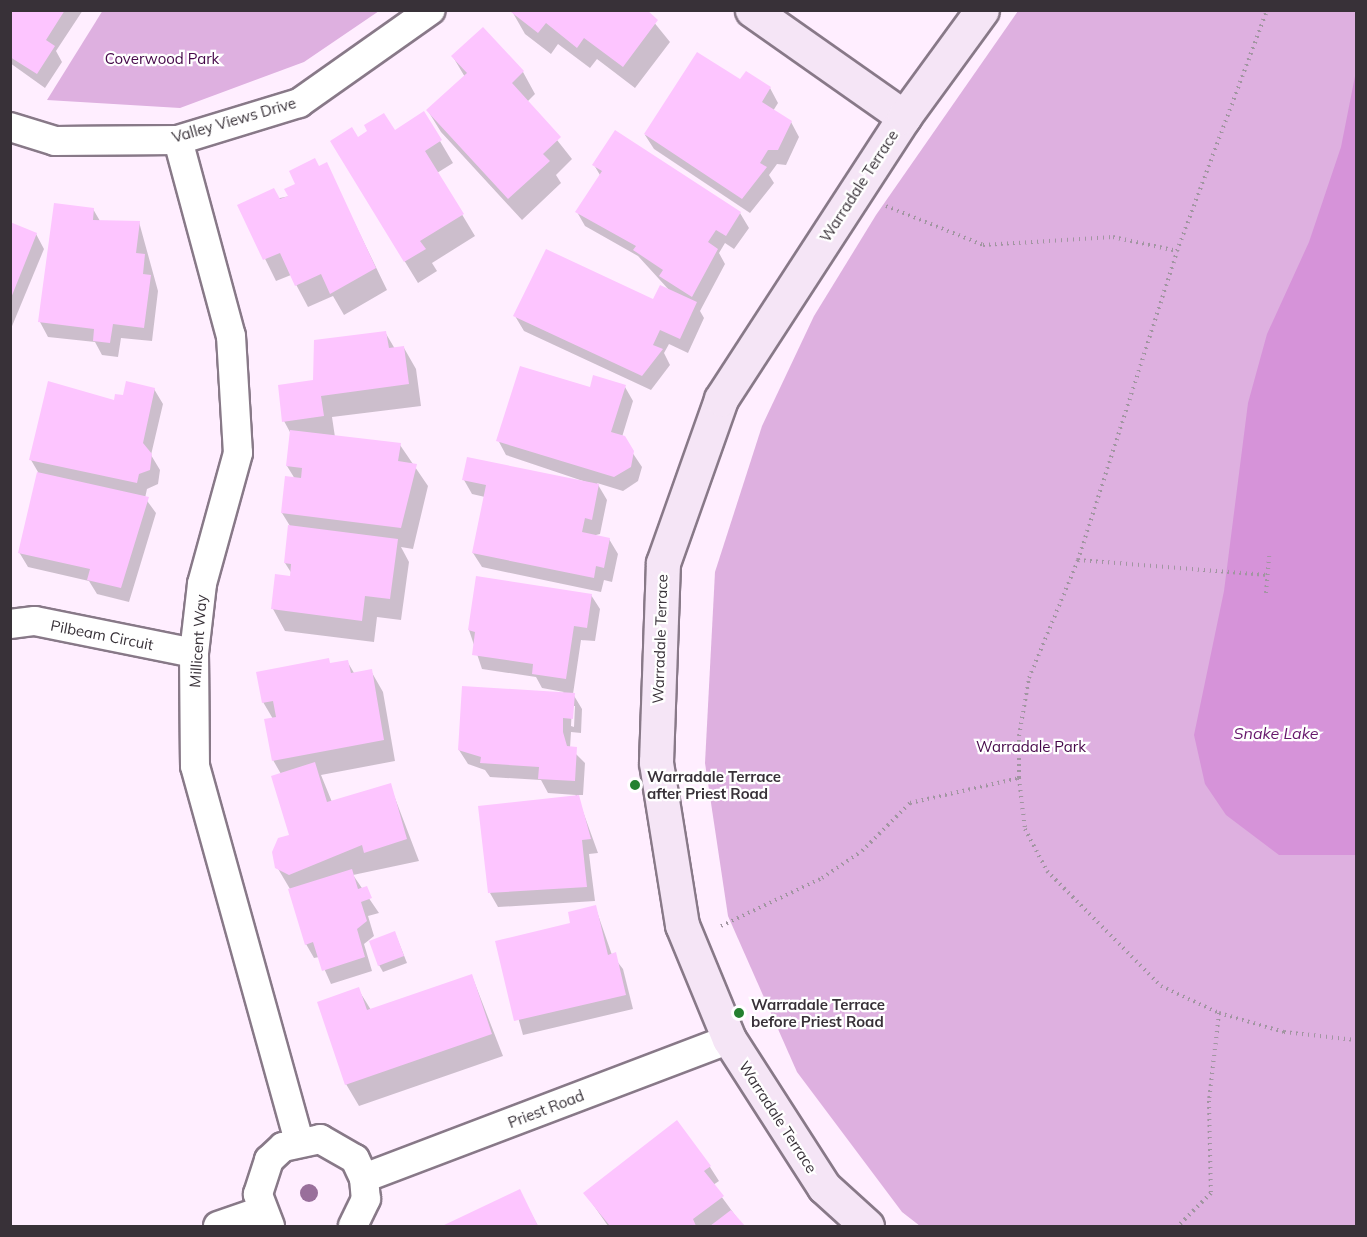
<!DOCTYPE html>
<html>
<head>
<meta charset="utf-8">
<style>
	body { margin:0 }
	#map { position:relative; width:1367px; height:1237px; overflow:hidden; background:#fef; font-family:Mulish,sans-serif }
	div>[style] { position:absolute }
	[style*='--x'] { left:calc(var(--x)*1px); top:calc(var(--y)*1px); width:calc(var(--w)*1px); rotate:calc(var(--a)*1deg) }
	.green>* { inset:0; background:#deb0e0 }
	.water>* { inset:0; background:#d693d9 }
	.shadow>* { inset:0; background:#0003 }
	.building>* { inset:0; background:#fdc5ff }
	.path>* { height:4px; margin-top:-2px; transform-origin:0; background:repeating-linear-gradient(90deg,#a195a1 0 1.5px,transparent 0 6px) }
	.roads { filter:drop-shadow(2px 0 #887988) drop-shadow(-2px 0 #887988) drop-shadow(0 2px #887988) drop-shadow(0 -2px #887988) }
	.street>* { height:28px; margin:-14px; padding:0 14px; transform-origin:14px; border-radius:14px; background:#fff }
	.secondary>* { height:33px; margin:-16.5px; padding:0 16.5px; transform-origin:16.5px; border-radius:16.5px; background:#f5e5f6 }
	.trees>* { width:18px; height:18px; margin:-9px; border-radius:50%; background:#996f9b }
	.dots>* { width:16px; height:16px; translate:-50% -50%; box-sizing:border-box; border:3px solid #fff; border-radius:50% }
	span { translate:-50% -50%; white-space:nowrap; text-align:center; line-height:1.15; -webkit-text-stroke:4.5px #fff; paint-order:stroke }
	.park-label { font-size:15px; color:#450749 }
	.street-label { font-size:15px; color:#383138 }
	.poi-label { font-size:15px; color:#383138; font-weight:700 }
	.left { translate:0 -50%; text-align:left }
	.water-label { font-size:16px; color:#66166b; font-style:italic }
	.frame { position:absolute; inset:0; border:12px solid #383138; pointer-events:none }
</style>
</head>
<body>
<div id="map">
	<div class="green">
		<div style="clip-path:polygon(103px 10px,379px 10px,379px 11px,304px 62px,180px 108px,47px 100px)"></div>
		<div style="clip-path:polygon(1018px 11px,1356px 11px,1356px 1226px,920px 1226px,902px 1212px,797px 1072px,728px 916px,705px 763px,715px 572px,762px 426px,814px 316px,876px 215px)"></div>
	</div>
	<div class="water">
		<div style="clip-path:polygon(1356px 71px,1356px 855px,1279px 855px,1226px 815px,1205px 784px,1194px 735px,1224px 591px,1248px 403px,1267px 334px,1309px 242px,1341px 147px)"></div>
	</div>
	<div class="shadow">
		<div style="clip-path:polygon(10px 10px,83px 10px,56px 51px,62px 62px,45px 88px,10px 63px)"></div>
		<div style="clip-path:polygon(644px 10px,670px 42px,635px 88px,597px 59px,590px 68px,558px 44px,551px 54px,525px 34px,513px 13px)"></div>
		<div style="clip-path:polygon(453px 57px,523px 72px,535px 94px,527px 102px,572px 159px,556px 175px,561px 183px,522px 220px,441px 132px,428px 111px,465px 77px)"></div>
		<div style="clip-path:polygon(741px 81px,770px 88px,778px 103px,773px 111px,791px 122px,799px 137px,786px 165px,777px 164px,769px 175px,774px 183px,750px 213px,654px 149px,645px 135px)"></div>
		<div style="clip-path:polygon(424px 114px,453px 163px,437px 173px,475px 236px,432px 263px,437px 271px,418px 283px,344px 162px,357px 139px,394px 133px)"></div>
		<div style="clip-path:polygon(326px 164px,387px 290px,344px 315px,333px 296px,308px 307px,291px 275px,276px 281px,239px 206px,290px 196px)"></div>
		<div style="clip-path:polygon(594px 165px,740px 213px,749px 228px,734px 249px,725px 243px,719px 253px,725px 264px,700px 311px,704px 318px,688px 353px,669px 344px,664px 353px,670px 365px,651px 390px,524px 331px,515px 316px,654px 301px,670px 291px,638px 256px,585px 226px,577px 212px,600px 175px)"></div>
		<div style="clip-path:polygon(93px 209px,100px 221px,139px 222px,158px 291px,152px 341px,121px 338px,118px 357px,102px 355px,95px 342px,48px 337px,40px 322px)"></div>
		<div style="clip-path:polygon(10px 224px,36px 234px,44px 249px,10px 331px)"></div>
		<div style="clip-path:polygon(385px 332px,395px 349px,404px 348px,416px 369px,421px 406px,332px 417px,335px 437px,400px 445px,428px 486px,413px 549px,401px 547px,409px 562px,401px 620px,377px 617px,374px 642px,285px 631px,273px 609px,292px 574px,285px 563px,290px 526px,282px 513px,295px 479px,287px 466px,291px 434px,284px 421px,315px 382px)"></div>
		<div style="clip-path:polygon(625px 387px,633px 401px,622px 437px,642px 467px,638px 481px,623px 491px,597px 483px,607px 500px,600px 534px,592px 536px,609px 539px,618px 554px,612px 582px,604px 580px,601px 592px,482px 567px,473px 553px,485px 497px,472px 494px,464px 480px,595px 485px,506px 455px,498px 440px,591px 389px)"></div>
		<div style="clip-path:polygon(154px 389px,163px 404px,151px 455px,160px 470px,158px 484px,147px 489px,145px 498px,156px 513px,129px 602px,97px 594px,89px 581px,28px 567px,19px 552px,38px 472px,31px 460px,124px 397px)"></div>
		<div style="clip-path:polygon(evenodd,591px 595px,600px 609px,595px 641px,581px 640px,573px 694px,582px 709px,581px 733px,571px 732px,570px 748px,585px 763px,583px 795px,577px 795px,598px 853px,589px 854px,595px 901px,498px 907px,490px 893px,576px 795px,548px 793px,541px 780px,490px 777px,485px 770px,468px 764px,459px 750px,564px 692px,542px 688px,536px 677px,482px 669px,469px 630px,591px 595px,572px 706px,575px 706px,574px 727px,571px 726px,572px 706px)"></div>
		<div style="clip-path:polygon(347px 661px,354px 673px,371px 671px,383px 692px,395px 761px,321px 775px,332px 802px,390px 785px,419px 861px,353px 875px,379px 913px,368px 916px,374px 936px,364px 944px,372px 971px,331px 984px,319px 957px,314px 958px,306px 944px,290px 889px,277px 867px,291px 836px,281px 774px,273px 760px,273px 719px,263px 702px)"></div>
		<div style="clip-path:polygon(595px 906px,612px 955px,623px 969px,633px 1009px,523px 1035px,497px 942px,572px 924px)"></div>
		<div style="clip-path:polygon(395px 933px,407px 963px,383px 972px,379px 965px)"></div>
		<div style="clip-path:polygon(472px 976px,503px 1056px,359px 1106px,346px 1084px,358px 989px,371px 1010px)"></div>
		<div style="clip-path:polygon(676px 1122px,710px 1167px,719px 1181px,713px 1185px,743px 1226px,608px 1226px,585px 1193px)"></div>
		<div style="clip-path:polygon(519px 1191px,538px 1226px,446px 1226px)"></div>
	</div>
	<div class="building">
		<div style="clip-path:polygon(10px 10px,65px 10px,46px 40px,55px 46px,37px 74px,10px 57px)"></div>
		<div style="clip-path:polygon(647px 10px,658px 20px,623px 67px,584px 38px,577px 48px,546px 23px,538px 33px,511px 12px)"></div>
		<div style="clip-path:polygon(483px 27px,524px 71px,512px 83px,561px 137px,543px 154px,550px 161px,508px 199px,426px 110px,467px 73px,451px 56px)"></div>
		<div style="clip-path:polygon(697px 52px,740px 79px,746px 71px,771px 87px,762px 102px,792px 121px,778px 150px,768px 150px,760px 163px,767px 167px,742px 199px,644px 134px)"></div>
		<div style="clip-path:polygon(424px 111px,442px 140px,425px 151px,464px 214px,420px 241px,426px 249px,404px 262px,330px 141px,352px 127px,358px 137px,367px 131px,364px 125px,384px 113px,395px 130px)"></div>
		<div style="clip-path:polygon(615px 130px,741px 212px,726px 236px,716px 230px,708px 242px,718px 249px,692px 297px,659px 276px,663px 270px,633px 250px,636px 246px,575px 212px,602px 171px,592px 165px)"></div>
		<div style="clip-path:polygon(315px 158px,319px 166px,327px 162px,376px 268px,330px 294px,321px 274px,295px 286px,280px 253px,263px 260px,237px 205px,274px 188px,280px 199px,288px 196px,284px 189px,295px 184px,289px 171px)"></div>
		<div style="clip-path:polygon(54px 203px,94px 208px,93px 220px,140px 221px,136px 253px,145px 254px,143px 274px,151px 275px,144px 328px,113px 324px,110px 343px,93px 341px,94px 329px,38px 322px)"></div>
		<div style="clip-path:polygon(10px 222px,37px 233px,11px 298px,10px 298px)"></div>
		<div style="clip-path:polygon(546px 249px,653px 299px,660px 285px,697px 302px,680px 339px,660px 330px,653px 345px,663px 349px,642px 376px,513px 316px)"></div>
		<div style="clip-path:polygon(386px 331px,389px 348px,404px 346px,409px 384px,321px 396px,324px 416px,282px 422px,278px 385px,313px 380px,314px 340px)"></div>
		<div style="clip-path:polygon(520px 366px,590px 387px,593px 375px,626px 385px,611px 432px,625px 436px,634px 451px,631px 467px,614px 477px,496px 441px)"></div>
		<div style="clip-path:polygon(48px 381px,114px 400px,115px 394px,123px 395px,126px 381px,155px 388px,143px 443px,152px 454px,150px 470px,139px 474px,137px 483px,29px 460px)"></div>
		<div style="clip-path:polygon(290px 430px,401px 443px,398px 461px,417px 464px,401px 528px,281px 513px,285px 476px,301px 478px,302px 468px,286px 466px)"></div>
		<div style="clip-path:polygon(467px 457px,599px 484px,592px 520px,585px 518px,582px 532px,610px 538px,604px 568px,596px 566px,594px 578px,472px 553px,486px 485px,462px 480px)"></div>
		<div style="clip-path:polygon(37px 472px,149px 497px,121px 588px,87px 580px,90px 569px,18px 553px)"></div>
		<div style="clip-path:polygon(288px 525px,398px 539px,390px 599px,365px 596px,362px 621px,271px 609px,275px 574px,290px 576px,291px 564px,284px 563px)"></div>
		<div style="clip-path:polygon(476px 576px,592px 594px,587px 628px,574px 626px,566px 679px,532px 674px,533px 664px,472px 655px,475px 632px,468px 630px)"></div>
		<div style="clip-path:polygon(329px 658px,330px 663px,348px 660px,351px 673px,372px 669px,384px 740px,272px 761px,264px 719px,276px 717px,273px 701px,262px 703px,256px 672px)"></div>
		<div style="clip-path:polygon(462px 686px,575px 693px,573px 719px,563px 718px,563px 732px,567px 746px,577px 747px,575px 781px,538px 779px,539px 767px,480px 763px,481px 757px,458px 750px)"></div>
		<div style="clip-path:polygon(315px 762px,327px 802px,391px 783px,407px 839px,364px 853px,362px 845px,289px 875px,275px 868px,272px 852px,278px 838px,289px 835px,271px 776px)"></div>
		<div style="clip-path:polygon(579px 795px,591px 839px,582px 840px,587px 887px,488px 893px,478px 806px)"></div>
		<div style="clip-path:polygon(352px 869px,358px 889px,367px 886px,372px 898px,361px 902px,367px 921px,357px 929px,365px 957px,322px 971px,313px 942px,305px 945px,288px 889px)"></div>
		<div style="clip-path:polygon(596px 905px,608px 955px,616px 952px,626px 995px,514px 1021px,495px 941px,570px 923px,568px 912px)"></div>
		<div style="clip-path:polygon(395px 931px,404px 956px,378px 966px,369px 941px)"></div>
		<div style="clip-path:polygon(472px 974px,492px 1034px,345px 1085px,317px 1002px,359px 987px,367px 1010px)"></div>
		<div style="clip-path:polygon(677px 1120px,711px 1166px,704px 1171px,724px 1196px,693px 1219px,696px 1226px,610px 1226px,583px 1193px)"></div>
		<div style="clip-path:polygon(520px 1189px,538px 1226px,442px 1226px)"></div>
		<div style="clip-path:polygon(731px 1210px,745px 1226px,710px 1226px)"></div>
	</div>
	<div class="path">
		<div style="--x:886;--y:206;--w:105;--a:21.9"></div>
		<div style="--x:983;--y:245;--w:130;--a:-3.5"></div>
		<div style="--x:1113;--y:237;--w:66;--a:12.3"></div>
		<div style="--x:1177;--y:251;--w:257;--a:-69.5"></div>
		<div style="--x:1078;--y:560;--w:190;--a:4.5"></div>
		<div style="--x:1266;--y:593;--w:37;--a:-85"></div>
		<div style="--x:1019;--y:778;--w:51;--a:83.3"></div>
		<div style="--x:1025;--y:829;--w:47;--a:62.4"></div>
		<div style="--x:1047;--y:871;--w:162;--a:45.3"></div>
		<div style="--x:1161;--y:986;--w:64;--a:25"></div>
		<div style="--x:1219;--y:1013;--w:89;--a:96.5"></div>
		<div style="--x:1209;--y:1101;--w:92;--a:88.8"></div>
		<div style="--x:1211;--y:1193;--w:47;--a:135"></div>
		<div style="--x:721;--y:926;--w:112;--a:-25.4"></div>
		<div style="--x:822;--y:878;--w:48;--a:-34"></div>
		<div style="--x:862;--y:851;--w:68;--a:-45"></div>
		<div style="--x:910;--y:803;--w:112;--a:-12.9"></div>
		<div style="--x:1019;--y:778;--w:42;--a:-90"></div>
		<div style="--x:1019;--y:736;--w:59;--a:-80.2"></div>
		<div style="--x:1029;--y:678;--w:128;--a:-67.4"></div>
		<div style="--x:1078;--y:560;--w:324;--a:-72.2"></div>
		<div style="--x:1219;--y:1013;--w:68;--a:16.3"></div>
		<div style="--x:1284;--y:1032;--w:72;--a:6.3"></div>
	</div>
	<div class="roads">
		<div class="street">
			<div style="--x:10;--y:127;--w:47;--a:17.3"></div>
			<div style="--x:55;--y:141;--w:123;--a:-0.5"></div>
			<div style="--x:178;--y:140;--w:127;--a:-17"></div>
			<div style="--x:299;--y:103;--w:161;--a:-35.2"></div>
			<div style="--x:178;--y:140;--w:203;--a:74.9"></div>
			<div style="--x:231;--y:336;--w:117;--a:86.6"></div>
			<div style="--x:238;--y:453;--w:136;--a:105.4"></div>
			<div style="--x:202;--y:584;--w:69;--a:96.6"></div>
			<div style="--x:194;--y:653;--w:113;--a:89.5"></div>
			<div style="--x:195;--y:766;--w:388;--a:74.5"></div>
			<div style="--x:10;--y:624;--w:25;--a:-7"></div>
			<div style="--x:35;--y:621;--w:162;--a:11.4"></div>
			<div style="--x:364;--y:1178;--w:391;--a:-20.8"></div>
			<div style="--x:218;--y:1226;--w:46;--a:-19.2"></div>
			<div style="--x:270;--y:1226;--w:34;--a:-111"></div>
			<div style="--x:258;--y:1194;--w:36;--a:-72"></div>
			<div style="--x:269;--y:1160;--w:19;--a:-43"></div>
			<div style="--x:283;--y:1147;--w:38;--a:-12"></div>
			<div style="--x:320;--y:1139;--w:40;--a:29.7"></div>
			<div style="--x:355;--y:1159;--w:21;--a:65"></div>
			<div style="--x:364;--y:1178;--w:21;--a:85"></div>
			<div style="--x:366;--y:1199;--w:30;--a:116"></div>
		</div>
		<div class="secondary">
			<div style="--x:752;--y:10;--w:186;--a:35.1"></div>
			<div style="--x:867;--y:1226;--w:58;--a:-137.8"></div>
			<div style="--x:824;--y:1187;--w:176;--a:-122.7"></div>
			<div style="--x:729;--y:1039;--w:123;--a:-112.4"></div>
			<div style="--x:682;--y:925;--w:165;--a:-99.1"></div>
			<div style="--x:656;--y:762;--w:199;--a:-88"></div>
			<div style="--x:663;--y:563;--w:174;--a:-70.5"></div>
			<div style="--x:721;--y:399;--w:336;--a:-57"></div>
			<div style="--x:904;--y:117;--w:132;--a:-53.9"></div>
		</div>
	</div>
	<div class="trees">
		<div style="left:309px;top:1193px"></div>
	</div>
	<div class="dots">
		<div style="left:635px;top:785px;background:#248030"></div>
		<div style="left:739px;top:1013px;background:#248030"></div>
	</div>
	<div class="park-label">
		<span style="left:162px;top:59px">Coverwood Park</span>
		<span style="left:1031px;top:747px">Warradale Park</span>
	</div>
	<div class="street-label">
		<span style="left:234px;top:120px;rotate:-16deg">Valley Views Drive</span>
		<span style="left:859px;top:186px;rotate:-57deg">Warradale Terrace</span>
		<span style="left:102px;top:635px;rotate:11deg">Pilbeam Circuit</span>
		<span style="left:660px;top:639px;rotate:-88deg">Warradale Terrace</span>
		<span style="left:198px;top:641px;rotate:-86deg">Millicent Way</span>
		<span style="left:546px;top:1109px;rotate:-21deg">Priest Road</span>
		<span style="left:778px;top:1117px;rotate:57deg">Warradale Terrace</span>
	</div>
	<div class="poi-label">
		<span class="left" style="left:647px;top:785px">Warradale Terrace<br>after Priest Road</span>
		<span class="left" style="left:751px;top:1013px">Warradale Terrace<br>before Priest Road</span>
	</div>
	<div class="water-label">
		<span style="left:1276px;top:733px">Snake Lake</span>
	</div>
	<div class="frame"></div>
</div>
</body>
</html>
